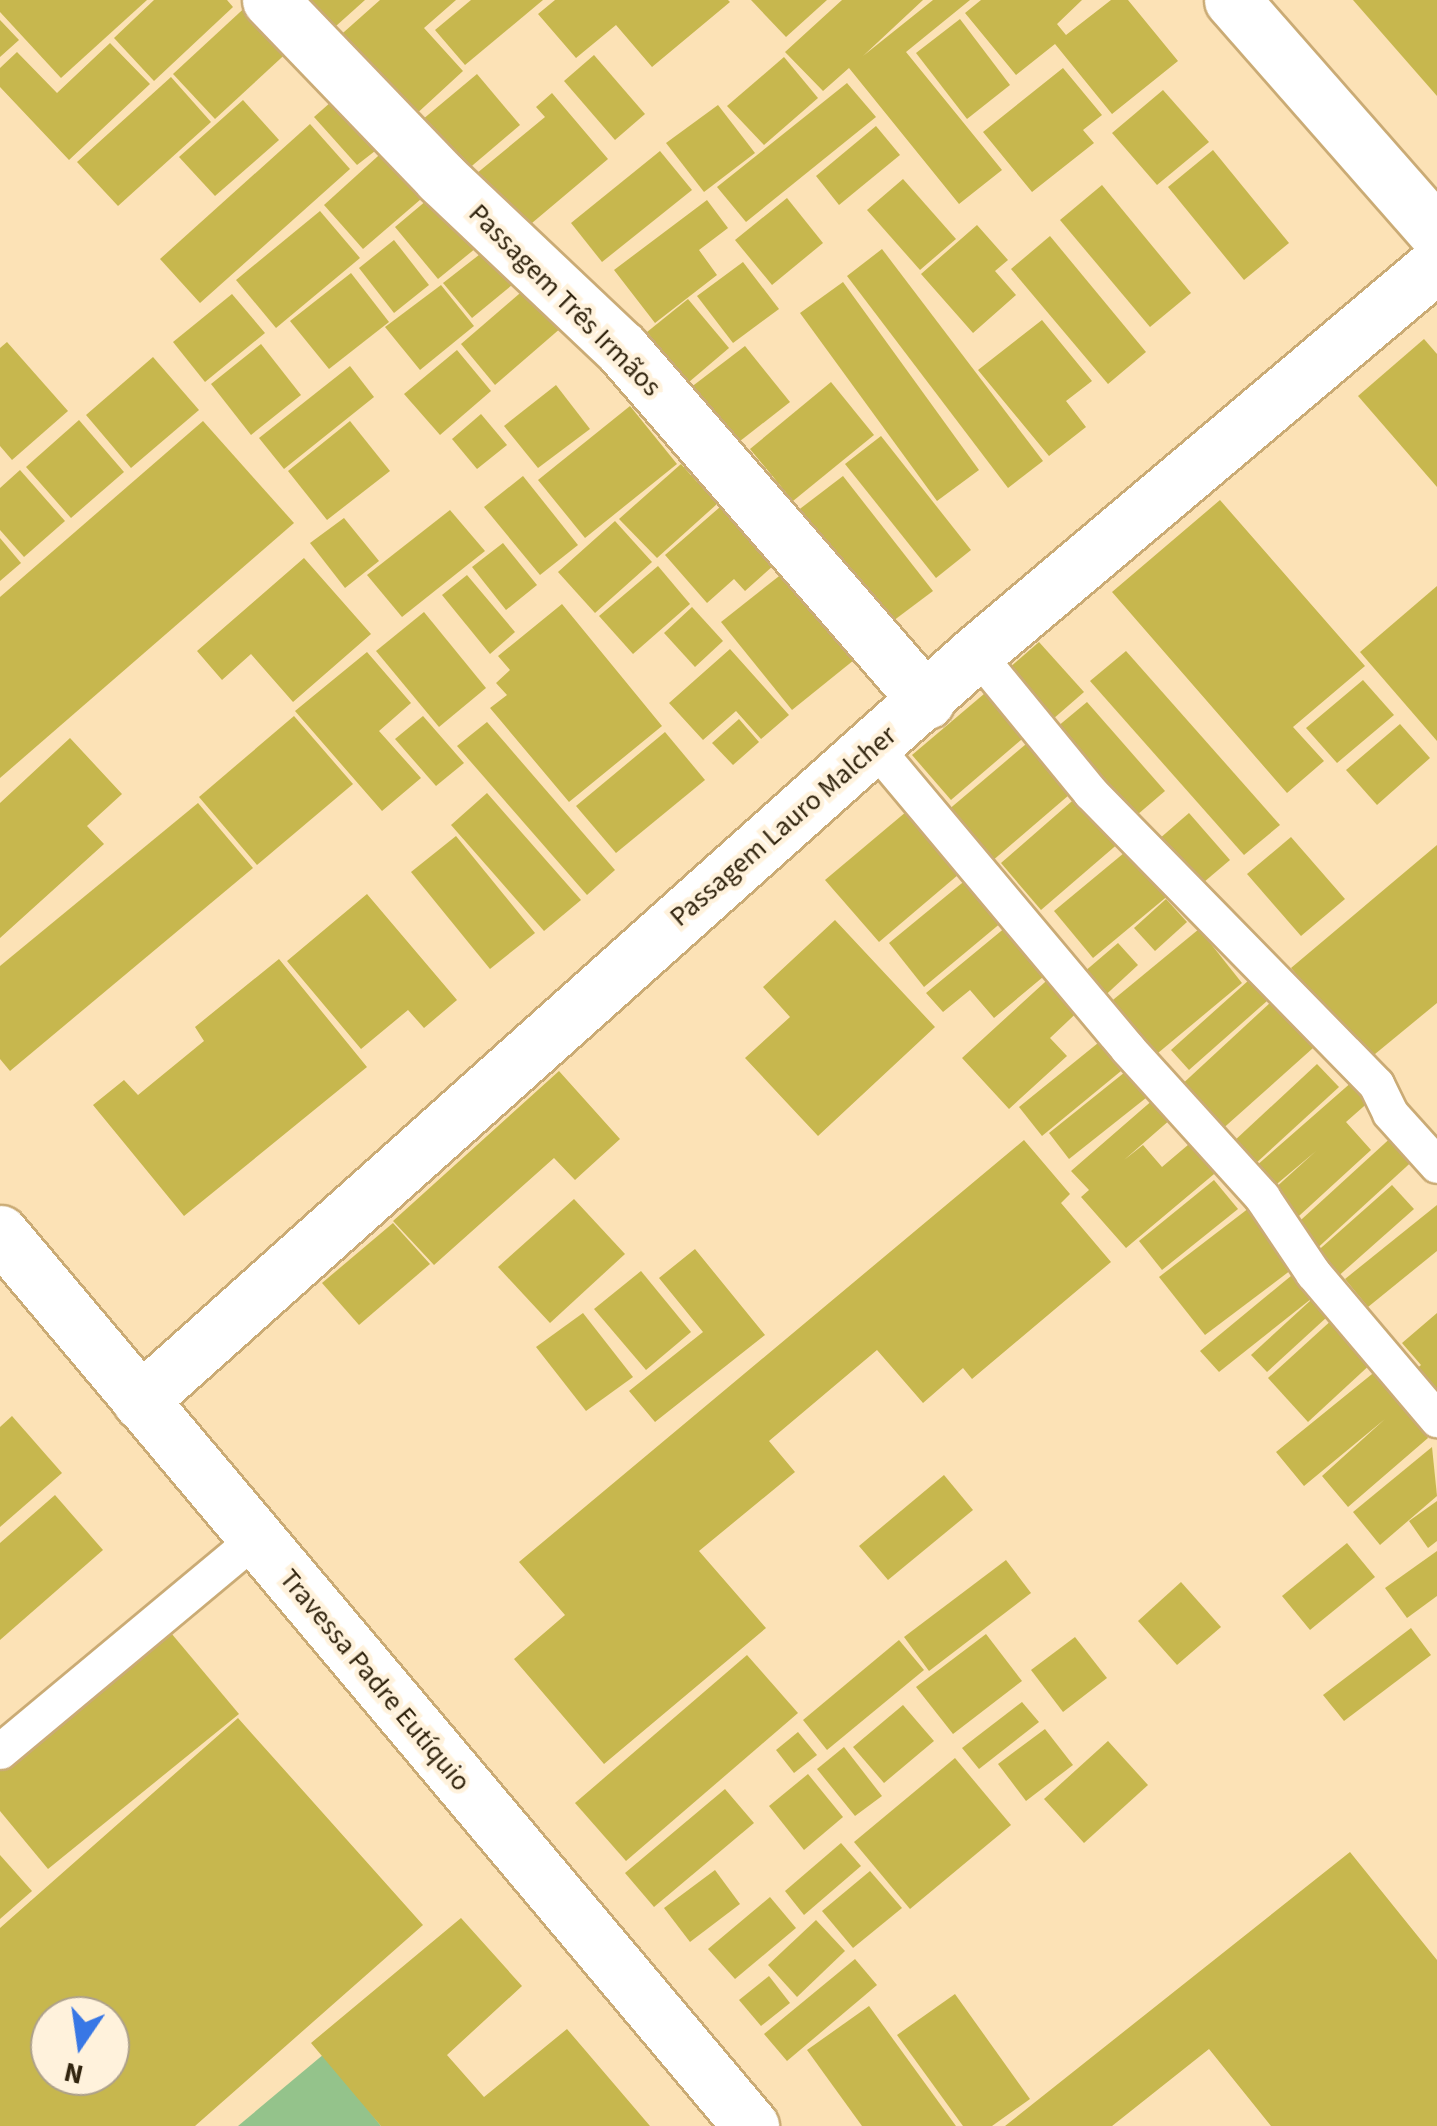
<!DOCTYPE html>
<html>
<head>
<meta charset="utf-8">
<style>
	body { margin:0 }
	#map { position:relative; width:1437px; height:2126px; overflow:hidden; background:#fce2b6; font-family:"Source Sans 3",sans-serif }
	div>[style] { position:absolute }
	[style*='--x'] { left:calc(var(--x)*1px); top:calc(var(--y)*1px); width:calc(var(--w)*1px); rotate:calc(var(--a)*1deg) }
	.green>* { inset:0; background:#94c38b }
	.building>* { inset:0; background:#c7b74e }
	.roads { filter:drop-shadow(2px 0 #caab75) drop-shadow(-2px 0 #caab75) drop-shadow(0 2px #caab75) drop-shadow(0 -2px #caab75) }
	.service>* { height:35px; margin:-17.5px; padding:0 17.5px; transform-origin:17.5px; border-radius:17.5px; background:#fff }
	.minor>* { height:55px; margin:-27.5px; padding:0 27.5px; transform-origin:27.5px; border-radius:27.5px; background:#fff }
	.tertiary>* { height:55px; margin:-27.5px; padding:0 27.5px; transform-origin:27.5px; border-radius:27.5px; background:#fff }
	.secondary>* { height:55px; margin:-27.5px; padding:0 27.5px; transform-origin:27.5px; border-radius:27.5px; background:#fff }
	span { translate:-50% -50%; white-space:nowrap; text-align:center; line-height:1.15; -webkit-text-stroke:9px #fff2dc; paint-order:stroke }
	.street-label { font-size:28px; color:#32250f }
	.north { position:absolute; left:30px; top:1996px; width:100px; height:100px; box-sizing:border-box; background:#fff2dc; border:2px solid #ada08a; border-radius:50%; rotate:193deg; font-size:28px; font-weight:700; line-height:40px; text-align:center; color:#32250f }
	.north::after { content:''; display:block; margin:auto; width:35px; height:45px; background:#3877e5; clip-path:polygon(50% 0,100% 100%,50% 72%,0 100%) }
</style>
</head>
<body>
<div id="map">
	<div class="green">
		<div style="clip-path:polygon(324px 2054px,381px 2126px,238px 2126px)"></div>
	</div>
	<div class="building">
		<div style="clip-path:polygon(0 0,147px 0,61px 78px,0 12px)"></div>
		<div style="clip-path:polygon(154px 0,227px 0,233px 7px,154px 81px,114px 38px)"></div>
		<div style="clip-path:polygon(292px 0,365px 0,326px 35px)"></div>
		<div style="clip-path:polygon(380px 0,456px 0,424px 28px,463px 71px,400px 129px,326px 48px)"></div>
		<div style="clip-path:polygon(471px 0,543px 0,465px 65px,435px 30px)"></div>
		<div style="clip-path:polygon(555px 0,728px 0,730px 2px,652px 67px,616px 25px,576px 58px,538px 14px)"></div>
		<div style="clip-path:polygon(751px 0,827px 0,786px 37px)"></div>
		<div style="clip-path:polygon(842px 0,923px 0,863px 56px,933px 0,970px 0,906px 52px,1002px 170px,959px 204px,849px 68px,823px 91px,785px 52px)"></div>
		<div style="clip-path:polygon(981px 0,1082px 0,1057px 24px,1066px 35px,1111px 0,1128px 0,1178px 61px,1112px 114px,1055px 44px,1016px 75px,965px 13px)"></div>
		<div style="clip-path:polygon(1353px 0,1437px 0,1437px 96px)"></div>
		<div style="clip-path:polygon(252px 1px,293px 47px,215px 119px,173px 74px)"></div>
		<div style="clip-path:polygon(960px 19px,1010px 85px,967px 119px,916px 53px)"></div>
		<div style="clip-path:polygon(0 20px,19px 40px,0 57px)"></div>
		<div style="clip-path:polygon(110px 43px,150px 84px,69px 160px,0 87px,0 68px,17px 52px,57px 93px)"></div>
		<div style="clip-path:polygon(594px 55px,645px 114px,615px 140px,564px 81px)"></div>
		<div style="clip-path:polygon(784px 57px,818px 98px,764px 145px,727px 106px)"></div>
		<div style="clip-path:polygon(1063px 68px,1102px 115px,1083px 130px,1094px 143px,1032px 192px,983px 132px)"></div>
		<div style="clip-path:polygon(477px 74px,520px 125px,453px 182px,410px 130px)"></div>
		<div style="clip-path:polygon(171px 77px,211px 122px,118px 206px,77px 162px)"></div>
		<div style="clip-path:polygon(847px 83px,876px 117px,746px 222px,717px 187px)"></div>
		<div style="clip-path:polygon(1163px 90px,1209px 142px,1157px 185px,1112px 133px)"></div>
		<div style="clip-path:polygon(552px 93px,608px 159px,513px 239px,465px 183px,545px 117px,536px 107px)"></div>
		<div style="clip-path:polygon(340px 94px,384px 144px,357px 165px,314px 117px)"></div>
		<div style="clip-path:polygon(243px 100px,279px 140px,215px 196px,179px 157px)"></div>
		<div style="clip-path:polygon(718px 105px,755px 153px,704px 192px,666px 143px)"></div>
		<div style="clip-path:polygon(310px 124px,350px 169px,200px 303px,160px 259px)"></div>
		<div style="clip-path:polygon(876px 126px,900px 155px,839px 205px,816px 176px)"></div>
		<div style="clip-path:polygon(388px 147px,428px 193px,363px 249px,324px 205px)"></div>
		<div style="clip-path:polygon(1213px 150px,1289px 243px,1244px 280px,1168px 187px)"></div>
		<div style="clip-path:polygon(660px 151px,692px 190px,602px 262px,571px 223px)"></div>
		<div style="clip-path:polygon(903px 179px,956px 239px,920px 270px,867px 210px)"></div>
		<div style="clip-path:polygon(1102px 185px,1191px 293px,1150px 327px,1060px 220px)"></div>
		<div style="clip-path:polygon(433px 195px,476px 248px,438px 279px,395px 227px)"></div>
		<div style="clip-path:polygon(787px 198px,823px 243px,772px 285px,735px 240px)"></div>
		<div style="clip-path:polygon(707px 200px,728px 228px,699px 250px,717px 275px,655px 323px,614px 270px)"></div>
		<div style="clip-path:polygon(320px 211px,360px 258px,276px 328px,236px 280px)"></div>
		<div style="clip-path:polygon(977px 225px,1008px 260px,995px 271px,1016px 295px,973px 333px,921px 274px)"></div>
		<div style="clip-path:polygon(1050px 236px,1146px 352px,1108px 384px,1011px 269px)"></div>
		<div style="clip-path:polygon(394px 240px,429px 285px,394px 313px,359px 268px)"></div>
		<div style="clip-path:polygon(882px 249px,1043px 461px,1008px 488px,847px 276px)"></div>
		<div style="clip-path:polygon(484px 251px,512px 285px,472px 318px,443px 283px)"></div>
		<div style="clip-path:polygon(743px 262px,779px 309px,733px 343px,697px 296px)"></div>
		<div style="clip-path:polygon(351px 273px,389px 322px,329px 369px,290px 321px)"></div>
		<div style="clip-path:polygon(534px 281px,569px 321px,495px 385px,461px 344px)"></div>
		<div style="clip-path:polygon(843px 282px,979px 470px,937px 501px,800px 313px)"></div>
		<div style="clip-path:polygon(441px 285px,474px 326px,420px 370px,385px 327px)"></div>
		<div style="clip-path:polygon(232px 294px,265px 333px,205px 382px,173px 342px)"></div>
		<div style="clip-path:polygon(688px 299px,729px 348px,689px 382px,647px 332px)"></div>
		<div style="clip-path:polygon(1042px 320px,1092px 381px,1066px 401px,1086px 427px,1049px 456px,978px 370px)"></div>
		<div style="clip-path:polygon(1424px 339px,1437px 354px,1437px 487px,1358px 396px)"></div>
		<div style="clip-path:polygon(7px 342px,68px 411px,12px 460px,0 446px,0 348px)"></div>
		<div style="clip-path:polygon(261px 344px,301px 395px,251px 435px,211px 384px)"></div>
		<div style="clip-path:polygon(745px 346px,790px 402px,735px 445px,690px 388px)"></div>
		<div style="clip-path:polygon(457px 350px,491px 391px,440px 435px,404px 394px)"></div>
		<div style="clip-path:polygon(153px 357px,199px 410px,131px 468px,86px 415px)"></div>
		<div style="clip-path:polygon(350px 366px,374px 397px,284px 469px,259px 438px)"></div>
		<div style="clip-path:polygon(831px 382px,874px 435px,793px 501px,750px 449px)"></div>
		<div style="clip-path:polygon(556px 385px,590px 429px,538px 468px,504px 426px)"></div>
		<div style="clip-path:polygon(630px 406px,677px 464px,585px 538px,538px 480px)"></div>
		<div style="clip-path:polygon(481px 414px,507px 445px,477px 469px,452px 439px)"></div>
		<div style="clip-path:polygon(79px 420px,124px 472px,71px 518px,26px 467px)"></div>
		<div style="clip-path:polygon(203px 421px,294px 523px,0 778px,0 597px)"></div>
		<div style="clip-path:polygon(350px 421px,390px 471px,327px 520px,288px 471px)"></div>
		<div style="clip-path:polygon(881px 436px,971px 550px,936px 578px,845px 464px)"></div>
		<div style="clip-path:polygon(681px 464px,717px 504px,657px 558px,619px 519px)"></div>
		<div style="clip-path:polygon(20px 470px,65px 521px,24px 557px,0 530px,0 488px)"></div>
		<div style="clip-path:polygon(523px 476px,578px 545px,540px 575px,484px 507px)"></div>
		<div style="clip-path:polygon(843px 476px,933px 591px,877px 633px,788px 518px)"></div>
		<div style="clip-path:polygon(1220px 500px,1365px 666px,1293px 727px,1324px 761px,1287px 793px,1112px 592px)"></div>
		<div style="clip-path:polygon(720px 507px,774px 565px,745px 591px,734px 579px,707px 603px,665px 555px)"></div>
		<div style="clip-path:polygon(450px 510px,485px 551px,402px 617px,367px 575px)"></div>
		<div style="clip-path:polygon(344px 518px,379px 561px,345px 588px,310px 543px)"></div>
		<div style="clip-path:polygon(615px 521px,652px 562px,595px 613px,558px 572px)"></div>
		<div style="clip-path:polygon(0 538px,21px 563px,0 581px)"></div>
		<div style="clip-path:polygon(503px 543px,537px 585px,506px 610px,472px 567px)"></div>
		<div style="clip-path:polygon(304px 558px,371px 634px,293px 702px,251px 654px,222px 680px,197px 651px)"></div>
		<div style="clip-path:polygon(658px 566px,690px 604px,633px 654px,599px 616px)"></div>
		<div style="clip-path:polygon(783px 573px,854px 660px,792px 710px,721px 622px)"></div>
		<div style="clip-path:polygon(467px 575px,515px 632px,490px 654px,442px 595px)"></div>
		<div style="clip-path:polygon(1437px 586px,1437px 741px,1360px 652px)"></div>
		<div style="clip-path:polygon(562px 604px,662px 726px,569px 802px,490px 708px,507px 695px,496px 683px,510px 670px,498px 656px)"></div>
		<div style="clip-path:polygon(692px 607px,723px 641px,695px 667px,664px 633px)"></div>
		<div style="clip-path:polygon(424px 612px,486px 688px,439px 727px,376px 651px)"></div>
		<div style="clip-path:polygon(1039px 642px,1084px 692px,1045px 726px,1001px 675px)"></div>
		<div style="clip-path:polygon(730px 649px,789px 715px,761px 739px,736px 711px,703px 740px,669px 703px)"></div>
		<div style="clip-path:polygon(1126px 651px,1280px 825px,1244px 855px,1090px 681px)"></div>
		<div style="clip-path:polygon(367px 652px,411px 703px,379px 731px,421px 778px,382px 811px,295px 711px)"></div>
		<div style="clip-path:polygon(1363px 680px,1394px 715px,1337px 763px,1306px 728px)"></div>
		<div style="clip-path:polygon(991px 688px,1029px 733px,951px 800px,912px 755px)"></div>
		<div style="clip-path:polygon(1087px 702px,1165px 791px,1130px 821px,1051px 732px)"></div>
		<div style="clip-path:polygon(294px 716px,353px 784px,257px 865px,199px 797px)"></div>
		<div style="clip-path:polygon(423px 716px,464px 763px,436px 786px,395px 739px)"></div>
		<div style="clip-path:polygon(739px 719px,759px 742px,733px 765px,712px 743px)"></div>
		<div style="clip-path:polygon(487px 722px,615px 870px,587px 895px,457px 746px)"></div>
		<div style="clip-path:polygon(1400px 724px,1430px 758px,1377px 805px,1346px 770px)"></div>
		<div style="clip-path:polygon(665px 732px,705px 780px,616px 853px,576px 806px)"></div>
		<div style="clip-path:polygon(70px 738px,122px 794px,87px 826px,104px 844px,0 938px,0 803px)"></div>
		<div style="clip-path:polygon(1032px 739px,1076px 789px,991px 862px,947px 811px)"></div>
		<div style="clip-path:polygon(487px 793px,581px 900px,544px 931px,451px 825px)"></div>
		<div style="clip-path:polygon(1079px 795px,1120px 842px,1041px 910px,1001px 863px)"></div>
		<div style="clip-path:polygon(198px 803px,253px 868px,10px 1071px,0 1059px,0 966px)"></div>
		<div style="clip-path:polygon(913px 806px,965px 869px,879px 942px,825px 880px)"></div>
		<div style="clip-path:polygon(1189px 813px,1230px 860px,1191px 893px,1151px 846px)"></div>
		<div style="clip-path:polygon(456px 836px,535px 933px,490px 969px,411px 872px)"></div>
		<div style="clip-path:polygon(1291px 837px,1345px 899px,1301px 936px,1247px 874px)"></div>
		<div style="clip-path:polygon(1437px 845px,1437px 1003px,1369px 1059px,1291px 968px)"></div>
		<div style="clip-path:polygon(1130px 848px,1170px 894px,1093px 958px,1054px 911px)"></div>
		<div style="clip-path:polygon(973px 874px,1008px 917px,924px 987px,889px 943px)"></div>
		<div style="clip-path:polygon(367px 894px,457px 1000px,424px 1028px,408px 1010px,361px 1049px,287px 961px)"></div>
		<div style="clip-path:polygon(1166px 899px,1187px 922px,1155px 951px,1134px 928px)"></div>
		<div style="clip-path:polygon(835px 920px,935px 1027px,818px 1136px,745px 1058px,790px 1017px,763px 987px)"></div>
		<div style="clip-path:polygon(1012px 922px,1055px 967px,994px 1018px,970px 990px,943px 1012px,926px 993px)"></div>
		<div style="clip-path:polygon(1199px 929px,1242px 983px,1152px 1058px,1108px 1004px)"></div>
		<div style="clip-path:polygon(1118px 943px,1138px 965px,1098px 1002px,1077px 978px)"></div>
		<div style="clip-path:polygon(279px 959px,367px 1067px,184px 1216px,93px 1105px,124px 1080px,138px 1095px,204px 1041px,195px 1027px)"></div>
		<div style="clip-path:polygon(1056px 972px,1086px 1004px,1050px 1038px,1067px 1056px,1009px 1109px,962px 1058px)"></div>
		<div style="clip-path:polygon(1249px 980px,1267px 1001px,1189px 1070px,1171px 1050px)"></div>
		<div style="clip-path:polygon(1271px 1002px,1313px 1048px,1219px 1132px,1178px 1088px)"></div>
		<div style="clip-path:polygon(1098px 1043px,1121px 1071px,1042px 1136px,1019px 1107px)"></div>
		<div style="clip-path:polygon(1135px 1064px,1156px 1090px,1069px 1159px,1049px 1133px)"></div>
		<div style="clip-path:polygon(1317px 1064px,1339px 1087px,1254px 1165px,1233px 1142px)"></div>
		<div style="clip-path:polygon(559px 1071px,620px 1139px,575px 1180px,554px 1158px,434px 1265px,393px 1221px)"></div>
		<div style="clip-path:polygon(1353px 1081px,1371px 1100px,1346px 1122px,1371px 1150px,1288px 1226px,1263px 1199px,1316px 1151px,1265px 1194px,1247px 1174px)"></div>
		<div style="clip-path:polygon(1162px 1092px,1179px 1112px,1124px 1160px,1143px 1145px,1162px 1167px,1195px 1139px,1220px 1169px,1126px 1248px,1081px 1197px,1089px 1190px,1071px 1171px)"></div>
		<div style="clip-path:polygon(1396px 1133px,1418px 1156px,1312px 1253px,1291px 1229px)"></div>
		<div style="clip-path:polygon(1024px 1140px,1070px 1194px,1061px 1203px,1111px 1262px,972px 1379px,963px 1368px,923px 1403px,877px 1350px,769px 1441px,795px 1472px,699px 1551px,766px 1628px,604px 1764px,514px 1659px,565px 1615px,519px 1562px)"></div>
		<div style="clip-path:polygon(1214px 1180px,1238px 1209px,1162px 1270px,1139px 1241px)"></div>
		<div style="clip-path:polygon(1392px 1185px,1414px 1209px,1335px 1279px,1313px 1255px)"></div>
		<div style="clip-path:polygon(574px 1199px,625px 1254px,550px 1323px,498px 1267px)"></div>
		<div style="clip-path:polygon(1437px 1205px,1437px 1251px,1368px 1307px,1345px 1279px)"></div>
		<div style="clip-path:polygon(1249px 1208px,1295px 1267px,1205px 1335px,1159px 1277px)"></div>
		<div style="clip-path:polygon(393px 1223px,430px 1264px,359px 1325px,322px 1283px)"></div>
		<div style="clip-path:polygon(695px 1249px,765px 1335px,655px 1422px,629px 1391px,703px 1332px,659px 1278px)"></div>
		<div style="clip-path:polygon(641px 1271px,691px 1332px,646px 1370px,594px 1309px)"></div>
		<div style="clip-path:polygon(1297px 1271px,1316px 1295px,1219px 1372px,1200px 1351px)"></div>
		<div style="clip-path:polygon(1311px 1300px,1327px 1317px,1267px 1372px,1251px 1355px)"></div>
		<div style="clip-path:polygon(583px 1313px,633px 1377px,586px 1411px,536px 1347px)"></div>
		<div style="clip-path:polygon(1437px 1313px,1437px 1405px,1407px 1377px,1421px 1365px,1402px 1343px)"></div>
		<div style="clip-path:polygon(1334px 1318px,1374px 1361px,1308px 1422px,1268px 1378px)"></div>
		<div style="clip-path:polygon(1377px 1370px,1428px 1438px,1348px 1507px,1322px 1476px,1385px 1419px,1304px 1486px,1276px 1452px)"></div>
		<div style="clip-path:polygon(12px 1416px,62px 1473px,0 1527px,0 1427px)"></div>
		<div style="clip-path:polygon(1432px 1447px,1437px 1496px,1380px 1545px,1353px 1512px)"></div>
		<div style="clip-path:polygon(944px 1475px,973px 1510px,888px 1580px,859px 1546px)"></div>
		<div style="clip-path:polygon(55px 1495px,103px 1550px,0 1640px,0 1543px)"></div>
		<div style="clip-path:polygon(1437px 1501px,1437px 1541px,1428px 1548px,1409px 1521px)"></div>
		<div style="clip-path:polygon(1347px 1543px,1375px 1577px,1310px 1630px,1282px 1596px)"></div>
		<div style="clip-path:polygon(1437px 1551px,1437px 1596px,1407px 1618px,1385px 1588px)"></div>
		<div style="clip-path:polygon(1006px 1560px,1031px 1593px,929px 1671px,904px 1637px)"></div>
		<div style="clip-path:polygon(1181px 1582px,1221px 1627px,1177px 1665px,1138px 1621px)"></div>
		<div style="clip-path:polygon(166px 1627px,239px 1714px,48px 1869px,0 1811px,0 1763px)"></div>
		<div style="clip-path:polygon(1411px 1628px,1431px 1655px,1344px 1721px,1323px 1695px)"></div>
		<div style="clip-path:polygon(986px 1634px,1022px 1681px,953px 1734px,916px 1687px)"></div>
		<div style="clip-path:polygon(1075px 1637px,1107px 1678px,1063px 1712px,1031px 1670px)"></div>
		<div style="clip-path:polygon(899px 1640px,924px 1670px,827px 1750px,803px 1720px)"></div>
		<div style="clip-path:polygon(747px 1655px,798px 1713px,626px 1861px,575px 1803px)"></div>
		<div style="clip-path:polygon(1022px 1702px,1039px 1722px,979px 1769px,962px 1748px)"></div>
		<div style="clip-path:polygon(903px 1705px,934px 1741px,884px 1783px,853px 1747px)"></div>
		<div style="clip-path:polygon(evenodd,238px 1718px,423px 1925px,195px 2126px,0 2126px,0 1928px,238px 1718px,50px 2016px,110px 2016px,110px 2076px,50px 2076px,50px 2016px)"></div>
		<div style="clip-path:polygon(1045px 1729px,1073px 1765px,1026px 1801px,998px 1764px)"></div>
		<div style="clip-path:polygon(798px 1732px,817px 1755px,794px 1773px,776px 1750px)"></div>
		<div style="clip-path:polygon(1108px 1741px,1148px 1785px,1084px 1843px,1044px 1799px)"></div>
		<div style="clip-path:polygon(844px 1747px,882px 1796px,855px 1816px,817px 1769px)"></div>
		<div style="clip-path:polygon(955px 1758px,1011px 1825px,910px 1909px,854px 1842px)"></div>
		<div style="clip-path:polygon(808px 1774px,843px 1817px,804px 1850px,769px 1806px)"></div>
		<div style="clip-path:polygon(725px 1789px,754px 1823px,654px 1907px,625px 1873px)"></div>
		<div style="clip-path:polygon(841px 1843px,861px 1866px,804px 1915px,785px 1891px)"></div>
		<div style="clip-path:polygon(1350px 1852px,1437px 1960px,1437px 2126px,1271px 2126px,1209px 2049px,1112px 2126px,1005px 2126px)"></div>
		<div style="clip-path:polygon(0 1855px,32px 1891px,0 1919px)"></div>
		<div style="clip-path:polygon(715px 1870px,740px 1904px,690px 1942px,664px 1908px)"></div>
		<div style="clip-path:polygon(870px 1871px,902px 1908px,853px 1948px,822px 1911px)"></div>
		<div style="clip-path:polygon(770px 1897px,796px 1928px,735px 1979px,708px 1949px)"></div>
		<div style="clip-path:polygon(461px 1918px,522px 1986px,447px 2055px,484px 2097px,567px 2029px,650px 2126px,381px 2126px,311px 2043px)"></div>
		<div style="clip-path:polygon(816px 1920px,845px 1951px,797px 1997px,768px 1965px)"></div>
		<div style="clip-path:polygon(855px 1959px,877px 1985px,787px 2061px,764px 2034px)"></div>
		<div style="clip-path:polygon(769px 1976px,790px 2003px,761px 2026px,739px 2000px)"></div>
		<div style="clip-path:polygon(955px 1994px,1030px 2099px,992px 2126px,963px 2126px,897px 2035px)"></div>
		<div style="clip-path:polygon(869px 2006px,956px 2126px,862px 2126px,807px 2050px)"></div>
	</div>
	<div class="roads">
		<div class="service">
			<div style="--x:976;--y:653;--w:180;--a:50.6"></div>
			<div style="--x:1090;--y:792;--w:409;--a:45.6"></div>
			<div style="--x:1376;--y:1084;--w:32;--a:64"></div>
			<div style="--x:1390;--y:1113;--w:70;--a:47.9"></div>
			<div style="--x:873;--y:745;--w:397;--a:50"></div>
			<div style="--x:1128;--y:1049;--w:200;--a:47.8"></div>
			<div style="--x:1262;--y:1197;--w:92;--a:56.1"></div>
			<div style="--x:1313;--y:1273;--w:192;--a:49.7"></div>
			<div style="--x:0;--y:1751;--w:333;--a:-39.8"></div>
		</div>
		<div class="minor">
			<div style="--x:270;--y:0;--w:247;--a:46.1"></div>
			<div style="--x:441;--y:178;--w:248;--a:43.4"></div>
			<div style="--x:621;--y:348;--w:467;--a:49.1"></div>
			<div style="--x:140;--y:1401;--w:1122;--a:-41.82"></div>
			<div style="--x:976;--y:653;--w:603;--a:-40.16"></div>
		</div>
		<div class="tertiary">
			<div style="--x:1232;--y:0;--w:310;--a:48.7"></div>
		</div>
		<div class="secondary">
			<div style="--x:0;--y:1233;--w:1167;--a:49.94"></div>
		</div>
	</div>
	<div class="street-label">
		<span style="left:565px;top:300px;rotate:45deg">Passagem Três Irmãos</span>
		<span style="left:783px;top:826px;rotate:-41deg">Passagem Lauro Malcher</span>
		<span style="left:375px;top:1680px;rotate:50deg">Travessa Padre Eutíquio</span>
	</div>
	<div class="north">N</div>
</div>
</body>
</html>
